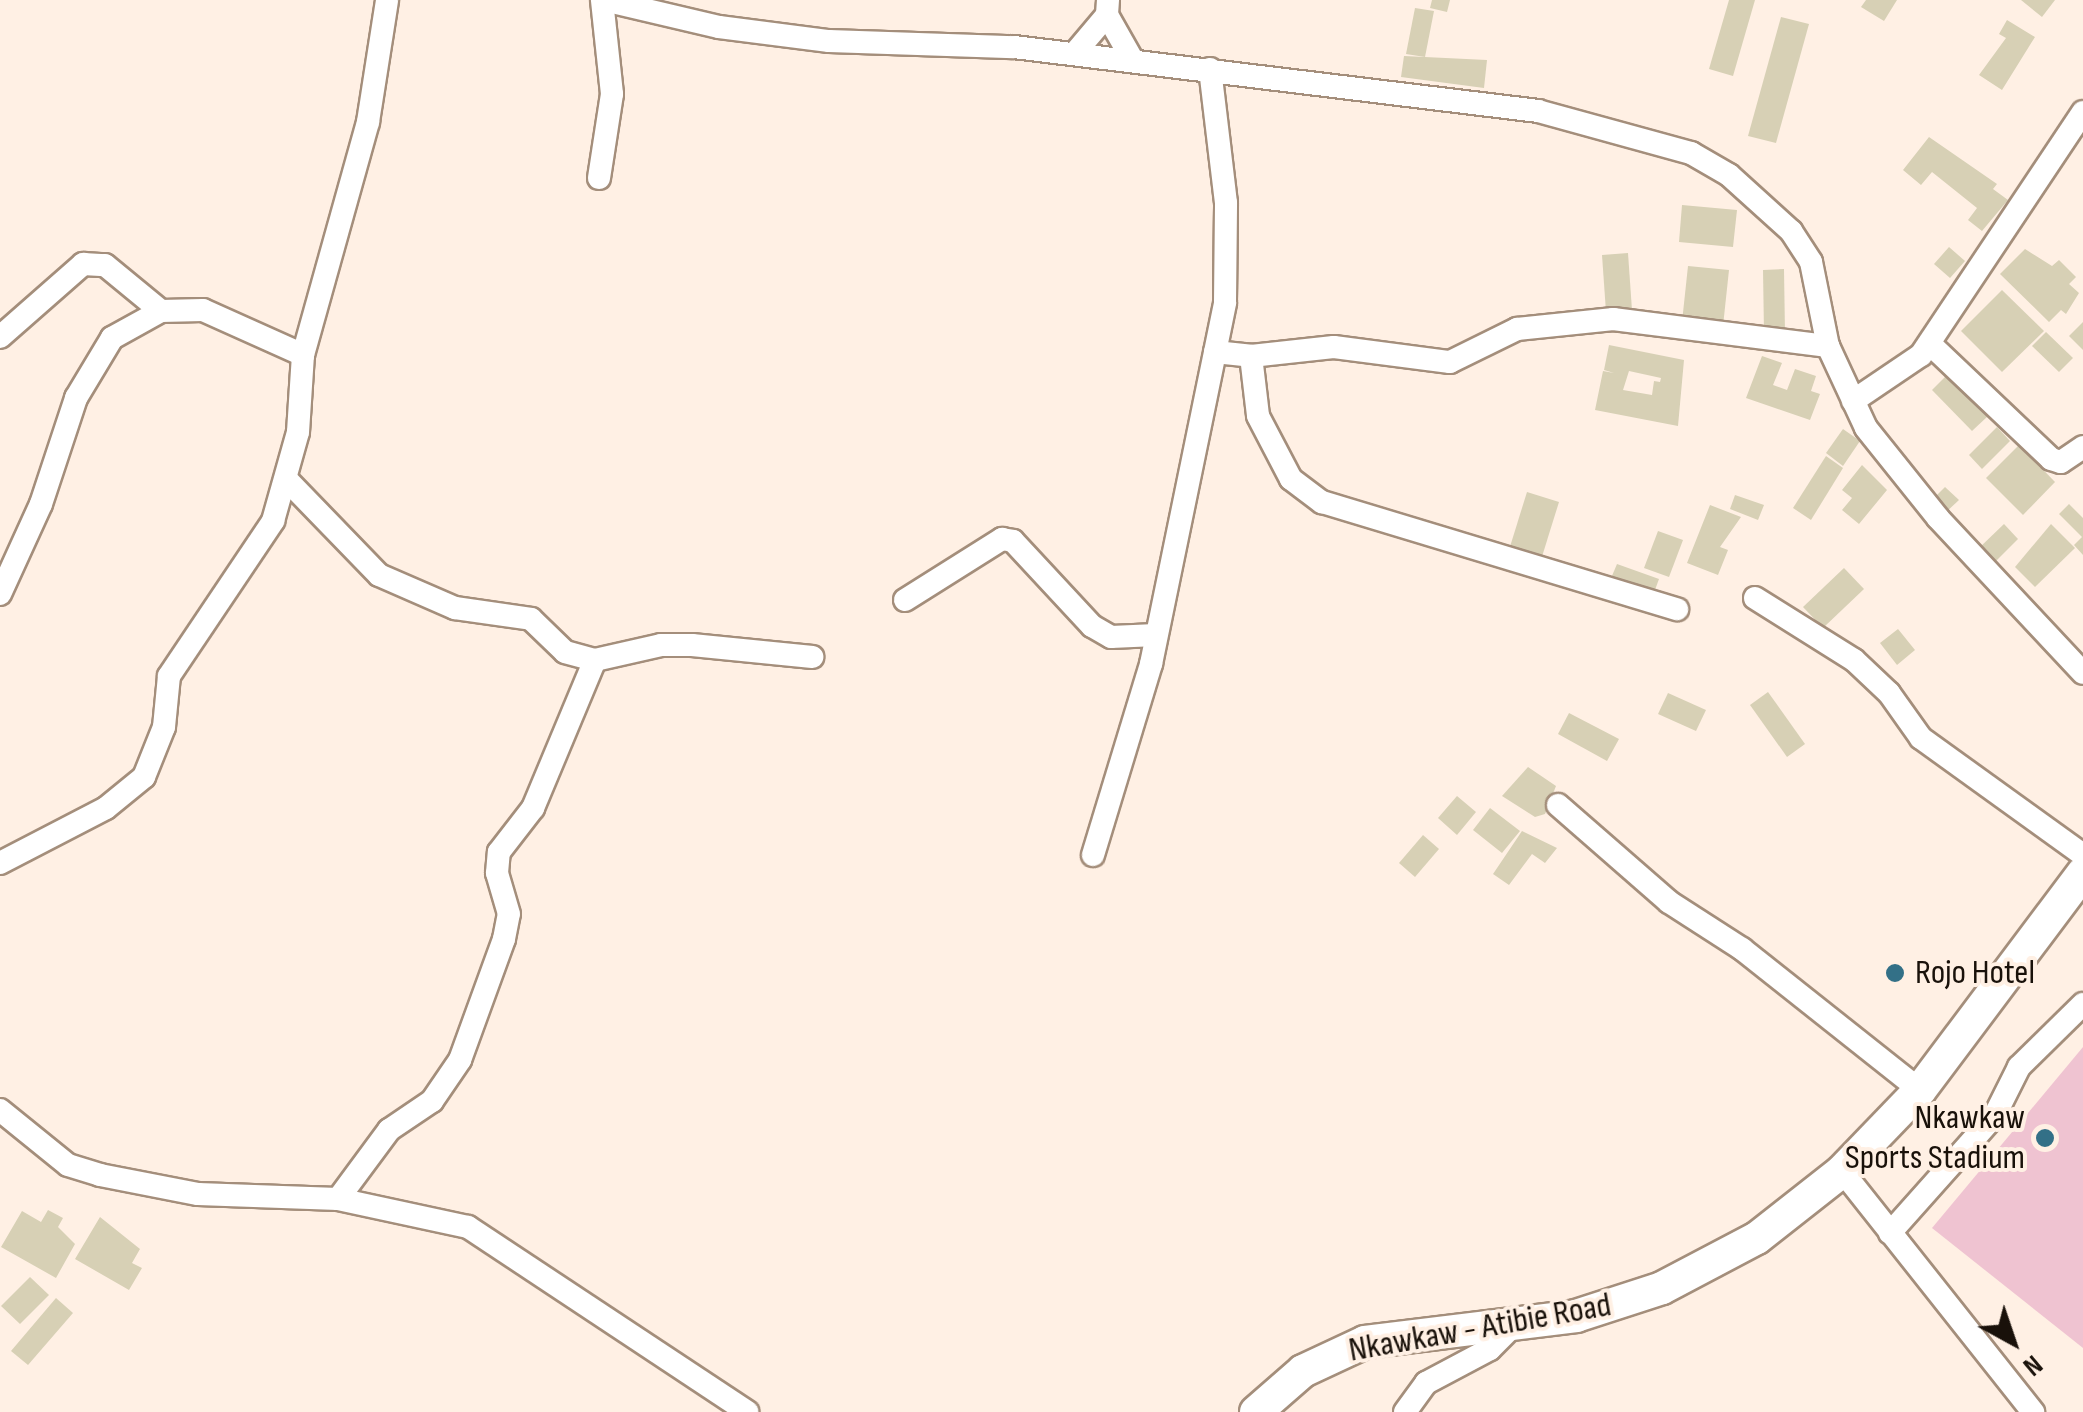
<!DOCTYPE html>
<html>
<head>
<meta charset="utf-8">
<style>
	body { margin:0 }
	#map { position:relative; width:2083px; height:1412px; overflow:hidden; background:#fff0e4; font-family:"Sofia Sans Condensed",sans-serif }
	div>[style] { position:absolute }
	[style*='--x'] { left:calc(var(--x)*1px); top:calc(var(--y)*1px); width:calc(var(--w)*1px); rotate:calc(var(--a)*1deg) }
	.green>* { inset:0; background:#efc3d1 }
	.building>* { inset:0; background:#d7d0b5 }
	.roads { filter:drop-shadow(2px 0 #a48e7b) drop-shadow(-2px 0 #a48e7b) drop-shadow(0 2px #a48e7b) drop-shadow(0 -2px #a48e7b) }
	.street>* { height:22px; margin:-11px; padding:0 11px; transform-origin:11px; border-radius:11px; background:#fff }
	.secondary>* { height:32px; margin:-16px; padding:0 16px; transform-origin:16px; border-radius:16px; background:#fff }
	.dots>* { width:28px; height:28px; translate:-50% -50%; box-sizing:border-box; border:5px solid #fff0e4; border-radius:50% }
	span { translate:-50% -50%; white-space:nowrap; text-align:center; line-height:1.15; -webkit-text-stroke:8px #fff0e4; paint-order:stroke }
	.poi-label { font-size:35px; color:#19110a }
	.left { translate:0 -50%; text-align:left }
	.right { translate:-100% -50%; text-align:right }
	.street-label { font-size:35px; color:#19110a }
	.north { position:absolute; left:1963px; top:1292px; width:100px; height:100px; -webkit-text-stroke:8px #fff0e4; paint-order:stroke; rotate:140deg; font-size:28px; font-weight:700; line-height:40px; text-align:center; color:#19110a }
	.north::after { content:''; display:block; margin:auto; width:35px; height:45px; background:#19110a; clip-path:polygon(50% 0,100% 100%,50% 72%,0 100%) }
</style>
</head>
<body>
<div id="map">
	<div class="green">
		<div style="clip-path:polygon(2083px 1047px,2083px 1348px,1932px 1228px)"></div>
	</div>
	<div class="building">
		<div style="clip-path:polygon(1432px 0,1450px 0,1447px 12px,1430px 8px)"></div>
		<div style="clip-path:polygon(1729px 0,1755px 0,1733px 76px,1709px 69px)"></div>
		<div style="clip-path:polygon(1866px 0,1897px 0,1884px 21px,1861px 7px)"></div>
		<div style="clip-path:polygon(2021px 0,2055px 0,2042px 17px)"></div>
		<div style="clip-path:polygon(1415px 8px,1434px 11px,1425px 57px,1406px 54px)"></div>
		<div style="clip-path:polygon(1781px 17px,1809px 24px,1776px 143px,1748px 136px)"></div>
		<div style="clip-path:polygon(2007px 20px,2035px 37px,2002px 90px,1979px 75px,2006px 38px,1999px 34px)"></div>
		<div style="clip-path:polygon(1404px 56px,1487px 60px,1484px 88px,1401px 77px)"></div>
		<div style="clip-path:polygon(1929px 137px,1997px 184px,1993px 189px,2008px 200px,1982px 231px,1968px 220px,1977px 208px,1932px 172px,1921px 185px,1903px 170px)"></div>
		<div style="clip-path:polygon(1682px 205px,1737px 210px,1733px 247px,1679px 242px)"></div>
		<div style="clip-path:polygon(1949px 247px,1965px 261px,1950px 278px,1934px 264px)"></div>
		<div style="clip-path:polygon(2025px 249px,2052px 266px,2059px 260px,2076px 277px,2069px 284px,2079px 293px,2066px 314px,2061px 310px,2049px 322px,2000px 274px)"></div>
		<div style="clip-path:polygon(1628px 253px,1632px 310px,1606px 312px,1602px 255px)"></div>
		<div style="clip-path:polygon(1688px 266px,1729px 270px,1723px 326px,1682px 322px)"></div>
		<div style="clip-path:polygon(1784px 269px,1785px 334px,1764px 334px,1763px 270px)"></div>
		<div style="clip-path:polygon(2002px 290px,2044px 331px,2002px 372px,1961px 331px)"></div>
		<div style="clip-path:polygon(2083px 322px,2083px 350px,2069px 336px)"></div>
		<div style="clip-path:polygon(2046px 332px,2073px 358px,2059px 372px,2032px 346px)"></div>
		<div style="clip-path:polygon(evenodd,1609px 345px,1684px 360px,1678px 426px,1595px 410px,1603px 371px,1614px 373px,1604px 370px,1609px 345px,1629px 371px,1661px 378px,1660px 382px,1654px 381px,1652px 395px,1623px 390px,1629px 371px)"></div>
		<div style="clip-path:polygon(1762px 356px,1782px 363px,1773px 385px,1787px 390px,1795px 369px,1816px 376px,1811px 391px,1820px 394px,1810px 420px,1746px 398px)"></div>
		<div style="clip-path:polygon(1947px 375px,1988px 416px,1972px 431px,1932px 390px)"></div>
		<div style="clip-path:polygon(1997px 427px,2010px 441px,1982px 469px,1969px 455px)"></div>
		<div style="clip-path:polygon(1843px 429px,1860px 441px,1843px 466px,1826px 453px)"></div>
		<div style="clip-path:polygon(2019px 445px,2055px 482px,2023px 515px,1986px 478px)"></div>
		<div style="clip-path:polygon(1826px 456px,1843px 468px,1811px 520px,1793px 508px)"></div>
		<div style="clip-path:polygon(1862px 465px,1887px 490px,1859px 524px,1842px 510px,1852px 498px,1842px 490px)"></div>
		<div style="clip-path:polygon(1945px 487px,1959px 500px,1944px 514px,1931px 501px)"></div>
		<div style="clip-path:polygon(1527px 492px,1559px 502px,1540px 563px,1508px 553px)"></div>
		<div style="clip-path:polygon(1735px 495px,1764px 505px,1758px 520px,1730px 509px)"></div>
		<div style="clip-path:polygon(2069px 504px,2083px 518px,2083px 555px,2074px 545px,2082px 537px,2059px 514px)"></div>
		<div style="clip-path:polygon(1710px 505px,1741px 517px,1720px 547px,1728px 550px,1718px 575px,1687px 563px)"></div>
		<div style="clip-path:polygon(2004px 524px,2018px 539px,1993px 564px,1978px 549px)"></div>
		<div style="clip-path:polygon(2051px 524px,2075px 548px,2035px 587px,2015px 567px)"></div>
		<div style="clip-path:polygon(1658px 531px,1683px 540px,1669px 577px,1644px 568px)"></div>
		<div style="clip-path:polygon(1617px 564px,1659px 579px,1652px 598px,1609px 583px)"></div>
		<div style="clip-path:polygon(1844px 568px,1864px 589px,1823px 628px,1803px 607px)"></div>
		<div style="clip-path:polygon(1898px 629px,1915px 650px,1897px 665px,1880px 643px)"></div>
		<div style="clip-path:polygon(1768px 692px,1805px 744px,1787px 757px,1750px 705px)"></div>
		<div style="clip-path:polygon(1668px 693px,1706px 710px,1696px 731px,1658px 714px)"></div>
		<div style="clip-path:polygon(1569px 713px,1619px 739px,1607px 761px,1558px 734px)"></div>
		<div style="clip-path:polygon(1528px 767px,1556px 786px,1545px 814px,1535px 817px,1502px 796px)"></div>
		<div style="clip-path:polygon(1457px 796px,1476px 812px,1457px 835px,1438px 818px)"></div>
		<div style="clip-path:polygon(1490px 808px,1520px 831px,1502px 853px,1473px 830px)"></div>
		<div style="clip-path:polygon(1522px 831px,1557px 848px,1545px 863px,1532px 854px,1509px 885px,1493px 874px)"></div>
		<div style="clip-path:polygon(1423px 835px,1439px 849px,1415px 877px,1399px 863px)"></div>
		<div style="clip-path:polygon(48px 1210px,63px 1218px,58px 1227px,75px 1244px,56px 1278px,1px 1247px,22px 1211px,41px 1222px)"></div>
		<div style="clip-path:polygon(100px 1217px,140px 1249px,132px 1263px,142px 1268px,129px 1290px,75px 1259px)"></div>
		<div style="clip-path:polygon(30px 1277px,49px 1295px,20px 1324px,1px 1306px)"></div>
		<div style="clip-path:polygon(56px 1298px,73px 1313px,28px 1365px,11px 1351px)"></div>
	</div>
	<div class="roads">
		<div class="street">
			<div style="--x:604;--y:0;--w:118;--a:13.2"></div>
			<div style="--x:719;--y:27;--w:111;--a:7.3"></div>
			<div style="--x:829;--y:41;--w:185;--a:1.9"></div>
			<div style="--x:1014;--y:47;--w:528;--a:6.96"></div>
			<div style="--x:1538;--y:111;--w:159;--a:15.4"></div>
			<div style="--x:1691;--y:153;--w:44;--a:30.1"></div>
			<div style="--x:1729;--y:175;--w:84;--a:42.1"></div>
			<div style="--x:1791;--y:231;--w:37;--a:57"></div>
			<div style="--x:1811;--y:262;--w:86;--a:78.6"></div>
			<div style="--x:1828;--y:346;--w:90;--a:65.1"></div>
			<div style="--x:1866;--y:428;--w:115;--a:51.3"></div>
			<div style="--x:1938;--y:518;--w:212;--a:46.9"></div>
			<div style="--x:1108;--y:0;--w:15;--a:94"></div>
			<div style="--x:1107;--y:15;--w:51;--a:60.4"></div>
			<div style="--x:1074;--y:54;--w:51;--a:-49.8"></div>
			<div style="--x:599;--y:178;--w:85;--a:-81.2"></div>
			<div style="--x:612;--y:94;--w:95;--a:-96.1"></div>
			<div style="--x:0;--y:337;--w:111;--a:-41.3"></div>
			<div style="--x:83;--y:264;--w:22;--a:3"></div>
			<div style="--x:105;--y:265;--w:72;--a:39.4"></div>
			<div style="--x:1930;--y:344;--w:167;--a:43.5"></div>
			<div style="--x:2051;--y:459;--w:10;--a:17"></div>
			<div style="--x:2061;--y:462;--w:27;--a:-34"></div>
			<div style="--x:1215;--y:352;--w:36;--a:6"></div>
			<div style="--x:1251;--y:356;--w:83;--a:-6.2"></div>
			<div style="--x:1334;--y:347;--w:117;--a:7.4"></div>
			<div style="--x:1450;--y:362;--w:75;--a:-26.2"></div>
			<div style="--x:1517;--y:329;--w:97;--a:-5.9"></div>
			<div style="--x:1613;--y:319;--w:217;--a:7.2"></div>
			<div style="--x:1251;--y:356;--w:60;--a:83.3"></div>
			<div style="--x:1258;--y:416;--w:71;--a:62.4"></div>
			<div style="--x:1291;--y:479;--w:39;--a:37"></div>
			<div style="--x:1322;--y:502;--w:371;--a:16.8"></div>
			<div style="--x:1853;--y:401;--w:82;--a:-34.1"></div>
			<div style="--x:1921;--y:355;--w:292;--a:-56.3"></div>
			<div style="--x:287;--y:480;--w:132;--a:45.9"></div>
			<div style="--x:379;--y:575;--w:83;--a:23.5"></div>
			<div style="--x:455;--y:608;--w:77;--a:8.2"></div>
			<div style="--x:531;--y:619;--w:47;--a:44.1"></div>
			<div style="--x:565;--y:652;--w:31;--a:15"></div>
			<div style="--x:595;--y:660;--w:68;--a:-12.8"></div>
			<div style="--x:661;--y:645;--w:31;--a:0"></div>
			<div style="--x:692;--y:645;--w:121;--a:5.7"></div>
			<div style="--x:0;--y:594;--w:99;--a:-65.5"></div>
			<div style="--x:41;--y:504;--w:112;--a:-71.7"></div>
			<div style="--x:76;--y:398;--w:70;--a:-59"></div>
			<div style="--x:112;--y:338;--w:56;--a:-28.9"></div>
			<div style="--x:161;--y:311;--w:42;--a:-1.4"></div>
			<div style="--x:203;--y:310;--w:110;--a:24.2"></div>
			<div style="--x:1755;--y:598;--w:117;--a:32.1"></div>
			<div style="--x:1854;--y:660;--w:48;--a:43.3"></div>
			<div style="--x:1889;--y:693;--w:55;--a:54.6"></div>
			<div style="--x:1921;--y:738;--w:200;--a:35.8"></div>
			<div style="--x:905;--y:600;--w:115;--a:-32.2"></div>
			<div style="--x:1002;--y:539;--w:11;--a:10"></div>
			<div style="--x:1013;--y:541;--w:116;--a:47.1"></div>
			<div style="--x:1092;--y:626;--w:22;--a:30"></div>
			<div style="--x:1111;--y:637;--w:45;--a:-2.5"></div>
			<div style="--x:1558;--y:805;--w:147;--a:41.1"></div>
			<div style="--x:1669;--y:902;--w:87;--a:32.8"></div>
			<div style="--x:1742;--y:949;--w:227;--a:38.4"></div>
			<div style="--x:1093;--y:855;--w:200;--a:-73.1"></div>
			<div style="--x:1151;--y:664;--w:369;--a:-78.4"></div>
			<div style="--x:1225;--y:302;--w:99;--a:-89.4"></div>
			<div style="--x:1226;--y:203;--w:135;--a:-96.8"></div>
			<div style="--x:0;--y:863;--w:119;--a:-27.4"></div>
			<div style="--x:106;--y:808;--w:49;--a:-39.2"></div>
			<div style="--x:144;--y:777;--w:54;--a:-68.2"></div>
			<div style="--x:164;--y:727;--w:51;--a:-84.4"></div>
			<div style="--x:169;--y:676;--w:187;--a:-56.1"></div>
			<div style="--x:273;--y:521;--w:92;--a:-74.3"></div>
			<div style="--x:298;--y:432;--w:77;--a:-86.3"></div>
			<div style="--x:303;--y:355;--w:242;--a:-74.4"></div>
			<div style="--x:368;--y:122;--w:123;--a:-81.1"></div>
			<div style="--x:0;--y:1110;--w:87;--a:39"></div>
			<div style="--x:68;--y:1165;--w:34;--a:17"></div>
			<div style="--x:100;--y:1175;--w:100;--a:11"></div>
			<div style="--x:198;--y:1194;--w:140;--a:2"></div>
			<div style="--x:338;--y:1199;--w:133;--a:12.2"></div>
			<div style="--x:468;--y:1227;--w:335;--a:33.5"></div>
			<div style="--x:1842;--y:1171;--w:308;--a:51.6"></div>
			<div style="--x:338;--y:1199;--w:86;--a:-53.5"></div>
			<div style="--x:389;--y:1130;--w:52;--a:-34"></div>
			<div style="--x:432;--y:1101;--w:50;--a:-55.7"></div>
			<div style="--x:460;--y:1060;--w:129;--a:-70"></div>
			<div style="--x:504;--y:939;--w:25;--a:-79"></div>
			<div style="--x:509;--y:914;--w:43;--a:-106.3"></div>
			<div style="--x:497;--y:873;--w:21;--a:-85"></div>
			<div style="--x:499;--y:852;--w:56;--a:-52.3"></div>
			<div style="--x:533;--y:808;--w:160;--a:-67.3"></div>
			<div style="--x:1890;--y:1233;--w:158;--a:-48.3"></div>
			<div style="--x:1995;--y:1115;--w:54;--a:-63.4"></div>
			<div style="--x:2019;--y:1067;--w:90;--a:-44.5"></div>
			<div style="--x:1405;--y:1412;--w:36;--a:-54"></div>
			<div style="--x:1426;--y:1383;--w:72;--a:-28"></div>
			<div style="--x:1490;--y:1349;--w:31;--a:-45"></div>
		</div>
		<div class="secondary">
			<div style="--x:1256;--y:1412;--w:62;--a:-41.1"></div>
			<div style="--x:1303;--y:1371;--w:68;--a:-25.1"></div>
			<div style="--x:1365;--y:1342;--w:213;--a:-7"></div>
			<div style="--x:1576;--y:1316;--w:90;--a:-18"></div>
			<div style="--x:1662;--y:1288;--w:107;--a:-27.8"></div>
			<div style="--x:1757;--y:1238;--w:108;--a:-38.2"></div>
			<div style="--x:1842;--y:1171;--w:112;--a:-46.1"></div>
			<div style="--x:1920;--y:1090;--w:271;--a:-53.1"></div>
		</div>
	</div>
	<div class="dots">
		<div style="left:1895px;top:973px;background:#337087"></div>
		<div style="left:2045px;top:1138px;background:#337087"></div>
	</div>
	<div class="poi-label">
		<span class="left" style="left:1915px;top:973px">Rojo Hotel</span>
		<span class="right" style="left:2025px;top:1138px">Nkawkaw<br>Sports Stadium</span>
	</div>
	<div class="street-label">
		<span style="left:1480px;top:1328px;rotate:-10deg">Nkawkaw - Atibie Road</span>
	</div>
	<div class="north">N</div>
</div>
</body>
</html>
